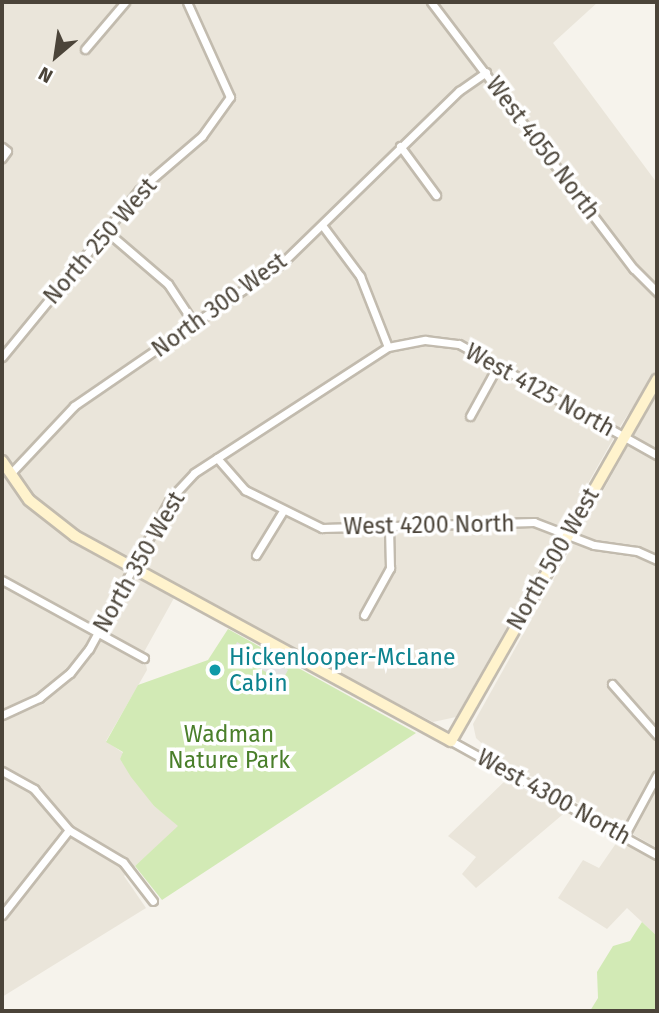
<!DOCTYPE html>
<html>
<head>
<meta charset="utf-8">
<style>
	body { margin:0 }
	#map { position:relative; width:659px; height:1013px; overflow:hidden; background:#f6f3ec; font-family:"Fira Sans",sans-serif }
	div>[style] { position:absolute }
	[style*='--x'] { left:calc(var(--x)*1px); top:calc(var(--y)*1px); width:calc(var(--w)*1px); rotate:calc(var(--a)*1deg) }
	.residential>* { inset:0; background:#eae5da }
	.green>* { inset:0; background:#d2eab5 }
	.parking>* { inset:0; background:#e5e3e0 }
	.roads { filter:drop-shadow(2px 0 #c2bbae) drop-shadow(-2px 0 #c2bbae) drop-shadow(0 2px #c2bbae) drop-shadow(0 -2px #c2bbae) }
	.street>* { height:7px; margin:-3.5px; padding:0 3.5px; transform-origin:3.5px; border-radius:3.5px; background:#fff }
	.secondary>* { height:10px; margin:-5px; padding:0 5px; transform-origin:5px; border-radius:5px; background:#fff3cd }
	.dots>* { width:19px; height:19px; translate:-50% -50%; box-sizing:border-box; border:4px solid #fff; border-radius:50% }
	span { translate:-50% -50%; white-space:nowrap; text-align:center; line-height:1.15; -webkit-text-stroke:7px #fff; paint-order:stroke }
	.street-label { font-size:23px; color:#4b4439 }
	.culture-label { font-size:23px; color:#0d838f }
	.left { translate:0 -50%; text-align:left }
	.park-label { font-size:23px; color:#4a7f2a }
	.frame { position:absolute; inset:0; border:4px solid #4b4439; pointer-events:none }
	.north { position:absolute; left:21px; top:21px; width:70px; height:70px; -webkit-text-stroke:5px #fff; paint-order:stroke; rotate:209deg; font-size:19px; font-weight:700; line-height:28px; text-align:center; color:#4b4439 }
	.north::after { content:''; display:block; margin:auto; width:24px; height:32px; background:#4b4439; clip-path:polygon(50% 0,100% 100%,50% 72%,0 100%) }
</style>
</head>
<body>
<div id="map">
	<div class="residential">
		<div style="clip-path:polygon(2px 2px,598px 2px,553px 43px,657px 183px,657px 370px,621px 425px,456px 717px,433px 722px,179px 589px,144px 652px,147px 670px,106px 741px,123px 753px,120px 759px,154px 806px,179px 826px,124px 876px,146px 908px,2px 997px)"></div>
		<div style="clip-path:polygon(657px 394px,657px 848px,494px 755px,476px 738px,473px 724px)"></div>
		<div style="clip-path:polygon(507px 779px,568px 810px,476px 888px,462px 874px,476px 857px,448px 836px)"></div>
		<div style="clip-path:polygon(619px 839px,657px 860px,657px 936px,627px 908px,607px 929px,558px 898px,583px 860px,599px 868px)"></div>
	</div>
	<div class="green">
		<div style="clip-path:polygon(228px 629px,416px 733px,162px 900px,135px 866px,178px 826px,154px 806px,131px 777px,120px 759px,123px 752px,106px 742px,138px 685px,208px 660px)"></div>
		<div style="clip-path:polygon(642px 922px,657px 936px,657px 1011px,590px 1011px,598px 998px,597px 972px,613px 946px,630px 941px)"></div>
	</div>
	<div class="parking">
		<div style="clip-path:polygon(237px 642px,288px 670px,282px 681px,232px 653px)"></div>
	</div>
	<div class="roads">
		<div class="street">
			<div style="--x:431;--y:2;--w:335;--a:52.8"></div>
			<div style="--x:634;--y:269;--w:33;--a:45"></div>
			<div style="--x:85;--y:49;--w:62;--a:-49.6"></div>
			<div style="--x:400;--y:146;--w:61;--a:53.7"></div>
			<div style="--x:2;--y:147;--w:6;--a:39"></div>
			<div style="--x:7;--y:151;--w:9;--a:126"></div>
			<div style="--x:322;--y:225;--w:64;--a:53.3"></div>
			<div style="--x:360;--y:276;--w:76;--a:68.5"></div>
			<div style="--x:105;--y:230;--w:83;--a:40.6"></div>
			<div style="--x:168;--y:284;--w:49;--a:56.6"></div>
			<div style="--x:2;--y:357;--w:216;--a:-50.6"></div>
			<div style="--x:139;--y:190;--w:83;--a:-40.6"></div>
			<div style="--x:202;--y:136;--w:48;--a:-54.3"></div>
			<div style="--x:230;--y:97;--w:104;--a:-114.4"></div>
			<div style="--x:470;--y:416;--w:58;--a:-61.2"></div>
			<div style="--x:217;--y:458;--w:43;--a:48.8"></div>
			<div style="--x:245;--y:490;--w:86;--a:26.3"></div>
			<div style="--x:322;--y:528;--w:212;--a:-1.6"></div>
			<div style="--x:534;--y:522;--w:64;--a:21"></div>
			<div style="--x:594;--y:545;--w:43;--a:7.9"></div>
			<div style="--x:637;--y:551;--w:22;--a:24"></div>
			<div style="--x:10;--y:474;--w:93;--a:-46.7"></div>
			<div style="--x:74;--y:406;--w:252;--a:-34.5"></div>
			<div style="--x:282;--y:263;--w:247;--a:-44.2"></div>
			<div style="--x:459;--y:91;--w:33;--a:-35"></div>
			<div style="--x:256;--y:555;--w:52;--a:-58.5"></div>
			<div style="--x:2;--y:580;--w:162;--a:28.8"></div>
			<div style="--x:364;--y:615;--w:54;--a:-61"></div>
			<div style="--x:390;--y:568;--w:42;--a:-91.4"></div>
			<div style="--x:612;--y:684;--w:68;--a:48.6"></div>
			<div style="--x:2;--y:715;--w:41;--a:-24.7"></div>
			<div style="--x:39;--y:698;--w:40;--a:-39"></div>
			<div style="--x:70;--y:673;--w:31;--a:-52"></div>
			<div style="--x:89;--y:649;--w:170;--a:-61.6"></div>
			<div style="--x:170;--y:499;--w:35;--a:-47"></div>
			<div style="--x:194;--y:473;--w:231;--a:-33"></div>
			<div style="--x:388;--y:347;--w:38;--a:-11"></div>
			<div style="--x:425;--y:340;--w:34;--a:7"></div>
			<div style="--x:459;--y:344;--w:227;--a:29.3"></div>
			<div style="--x:451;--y:741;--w:235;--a:29"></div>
			<div style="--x:2;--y:771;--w:37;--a:29"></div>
			<div style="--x:34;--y:789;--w:54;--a:49.5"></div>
			<div style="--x:69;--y:830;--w:63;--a:30.7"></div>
			<div style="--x:123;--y:862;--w:49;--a:52.4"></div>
			<div style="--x:624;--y:836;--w:69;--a:-61.6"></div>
			<div style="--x:2;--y:915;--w:108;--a:-51.8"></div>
		</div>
		<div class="secondary">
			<div style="--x:2;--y:461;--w:47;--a:55.3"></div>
			<div style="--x:29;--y:500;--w:58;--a:38"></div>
			<div style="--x:75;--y:536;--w:428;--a:28.6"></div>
			<div style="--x:451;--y:741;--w:416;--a:-60.3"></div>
		</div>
	</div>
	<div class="dots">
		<div style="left:215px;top:670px;background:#0f9aa8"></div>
	</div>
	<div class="street-label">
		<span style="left:543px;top:148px;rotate:53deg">West 4050 North</span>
		<span style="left:100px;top:241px;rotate:-49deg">North 250 West</span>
		<span style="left:219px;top:305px;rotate:-36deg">North 300 West</span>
		<span style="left:540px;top:390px;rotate:29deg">West 4125 North</span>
		<span style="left:429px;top:525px;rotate:-1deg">West 4200 North</span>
		<span style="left:553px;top:559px;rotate:-60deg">North 500 West</span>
		<span style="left:139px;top:562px;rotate:-60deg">North 350 West</span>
		<span style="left:554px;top:797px;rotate:29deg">West 4300 North</span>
	</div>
	<div class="culture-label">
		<span class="left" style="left:229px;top:670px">Hickenlooper-McLane<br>Cabin</span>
	</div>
	<div class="park-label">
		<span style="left:229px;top:747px">Wadman<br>Nature Park</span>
	</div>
	<div class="frame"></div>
	<div class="north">N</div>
</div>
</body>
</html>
